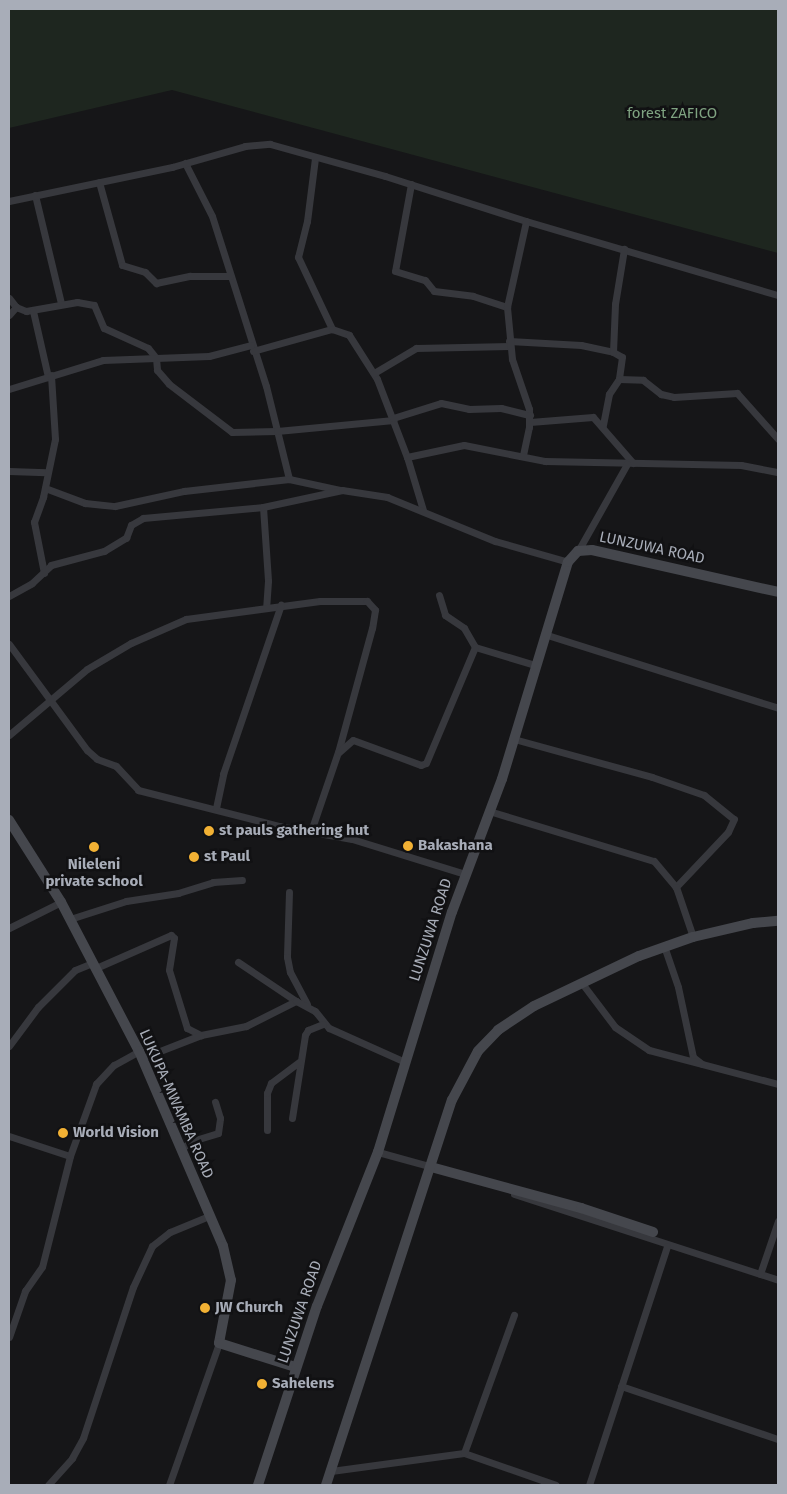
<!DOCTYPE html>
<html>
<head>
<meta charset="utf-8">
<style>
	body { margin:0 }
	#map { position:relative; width:787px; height:1494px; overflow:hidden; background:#161618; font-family:"Fira Sans",sans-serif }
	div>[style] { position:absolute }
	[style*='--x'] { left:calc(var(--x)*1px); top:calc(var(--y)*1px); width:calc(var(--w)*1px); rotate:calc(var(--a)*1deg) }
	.green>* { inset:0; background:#1e261f }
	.street>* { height:7px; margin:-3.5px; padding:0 3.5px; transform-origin:3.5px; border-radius:3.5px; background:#37383d }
	.secondary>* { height:10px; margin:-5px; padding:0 5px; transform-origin:5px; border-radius:5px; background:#45474d }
	.dots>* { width:14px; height:14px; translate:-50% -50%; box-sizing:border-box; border:2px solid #111113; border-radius:50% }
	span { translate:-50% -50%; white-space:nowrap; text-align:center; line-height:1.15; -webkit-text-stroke:5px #111113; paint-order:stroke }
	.park-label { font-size:15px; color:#7fa381 }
	.street-label { font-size:15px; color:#a8adb8 }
	.poi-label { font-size:15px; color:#a8adb8; font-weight:700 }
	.left { translate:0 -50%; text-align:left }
	.frame { position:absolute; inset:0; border:10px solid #a8adb8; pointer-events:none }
</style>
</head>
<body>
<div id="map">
	<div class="green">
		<div style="clip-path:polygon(9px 9px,778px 9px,778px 253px,172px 90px,9px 128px)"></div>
	</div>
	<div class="street">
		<div style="--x:315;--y:158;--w:64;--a:97.2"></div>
		<div style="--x:307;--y:221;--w:37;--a:104"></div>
		<div style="--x:298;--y:257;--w:80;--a:64.7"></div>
		<div style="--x:185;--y:163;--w:59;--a:63"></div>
		<div style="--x:212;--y:216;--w:178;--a:72.4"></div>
		<div style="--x:266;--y:386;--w:96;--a:76.1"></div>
		<div style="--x:99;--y:182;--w:86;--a:74.5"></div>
		<div style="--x:122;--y:265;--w:24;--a:17"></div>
		<div style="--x:145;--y:272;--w:16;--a:45"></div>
		<div style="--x:156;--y:283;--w:35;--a:-12"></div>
		<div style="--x:190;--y:276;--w:40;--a:0"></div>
		<div style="--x:411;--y:184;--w:88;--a:100.4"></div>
		<div style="--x:395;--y:271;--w:31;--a:17"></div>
		<div style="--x:425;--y:280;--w:14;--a:51"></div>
		<div style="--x:434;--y:291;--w:39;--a:7"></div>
		<div style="--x:473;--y:296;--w:36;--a:18"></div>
		<div style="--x:35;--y:195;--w:111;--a:76.5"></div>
		<div style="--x:9;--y:201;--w:167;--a:-11.8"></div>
		<div style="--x:172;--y:167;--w:76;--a:-16"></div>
		<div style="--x:245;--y:146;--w:25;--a:-5"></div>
		<div style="--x:270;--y:144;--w:119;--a:15.5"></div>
		<div style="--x:385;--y:176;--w:148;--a:17.7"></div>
		<div style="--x:526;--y:221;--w:263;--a:16.4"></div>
		<div style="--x:9;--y:298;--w:11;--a:52"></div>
		<div style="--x:16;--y:307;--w:11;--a:22"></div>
		<div style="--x:26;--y:311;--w:52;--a:-10"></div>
		<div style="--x:77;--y:302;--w:17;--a:10"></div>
		<div style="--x:94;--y:305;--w:25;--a:67"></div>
		<div style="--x:104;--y:328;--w:48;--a:24.4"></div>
		<div style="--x:148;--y:348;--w:13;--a:51"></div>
		<div style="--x:156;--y:358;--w:12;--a:85"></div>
		<div style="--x:157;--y:370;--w:18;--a:49"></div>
		<div style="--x:169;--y:384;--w:79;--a:37.3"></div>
		<div style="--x:232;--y:432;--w:45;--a:-1.3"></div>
		<div style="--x:277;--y:431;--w:117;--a:-5.4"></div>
		<div style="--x:33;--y:311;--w:68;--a:77.2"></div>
		<div style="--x:9;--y:315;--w:11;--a:-49"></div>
		<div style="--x:509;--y:341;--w:72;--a:3.2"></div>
		<div style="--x:581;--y:345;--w:33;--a:12"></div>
		<div style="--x:613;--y:352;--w:10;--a:29"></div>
		<div style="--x:622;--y:357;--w:22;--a:98"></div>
		<div style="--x:619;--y:379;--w:18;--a:124"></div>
		<div style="--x:609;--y:394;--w:33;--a:101"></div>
		<div style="--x:253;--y:351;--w:82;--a:-15.6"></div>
		<div style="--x:332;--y:329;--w:18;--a:19"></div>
		<div style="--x:349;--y:335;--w:52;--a:57.5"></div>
		<div style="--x:377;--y:379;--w:84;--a:69"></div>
		<div style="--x:407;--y:457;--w:55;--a:73.2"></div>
		<div style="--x:613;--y:352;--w:48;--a:-87.6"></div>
		<div style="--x:615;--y:304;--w:56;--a:-80.7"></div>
		<div style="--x:374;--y:373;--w:49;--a:-30.8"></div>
		<div style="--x:416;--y:348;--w:94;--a:-1.2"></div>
		<div style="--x:619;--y:379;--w:24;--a:2"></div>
		<div style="--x:643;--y:380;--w:23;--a:38"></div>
		<div style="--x:661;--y:394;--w:13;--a:13"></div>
		<div style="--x:674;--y:397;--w:63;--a:-3.6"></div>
		<div style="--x:737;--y:393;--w:62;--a:48.3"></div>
		<div style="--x:9;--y:389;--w:98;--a:-17.1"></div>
		<div style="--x:103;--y:360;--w:106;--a:-2.2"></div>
		<div style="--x:209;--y:356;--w:43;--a:-14.7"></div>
		<div style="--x:393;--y:418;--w:50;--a:-17.4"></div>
		<div style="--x:441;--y:403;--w:29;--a:12"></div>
		<div style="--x:469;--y:409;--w:32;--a:-2"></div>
		<div style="--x:501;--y:408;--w:30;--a:14"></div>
		<div style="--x:530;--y:422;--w:63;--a:-4.5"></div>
		<div style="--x:593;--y:417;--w:61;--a:49"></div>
		<div style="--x:523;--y:455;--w:29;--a:-78"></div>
		<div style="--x:529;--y:427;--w:18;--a:-90"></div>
		<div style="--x:529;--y:409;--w:53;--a:-108.8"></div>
		<div style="--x:512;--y:359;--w:52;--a:-95.5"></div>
		<div style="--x:507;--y:307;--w:88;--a:-77.5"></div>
		<div style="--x:407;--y:457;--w:58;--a:-11.9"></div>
		<div style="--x:464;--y:445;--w:83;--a:11.2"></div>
		<div style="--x:545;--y:461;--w:196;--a:1.2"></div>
		<div style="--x:741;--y:465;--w:38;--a:11"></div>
		<div style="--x:9;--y:471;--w:37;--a:2"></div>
		<div style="--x:45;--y:488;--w:43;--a:20.6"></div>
		<div style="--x:85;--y:503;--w:30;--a:6"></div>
		<div style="--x:115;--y:506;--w:71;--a:-12.3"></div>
		<div style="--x:184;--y:491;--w:106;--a:-6.5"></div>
		<div style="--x:289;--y:479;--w:52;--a:12.2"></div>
		<div style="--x:263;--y:507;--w:74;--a:86.1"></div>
		<div style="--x:268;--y:581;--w:26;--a:94"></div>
		<div style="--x:578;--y:551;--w:100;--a:-60.6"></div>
		<div style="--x:44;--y:573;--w:52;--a:-101.1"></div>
		<div style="--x:34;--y:522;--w:27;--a:-70"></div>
		<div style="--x:43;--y:497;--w:59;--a:-78.3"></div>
		<div style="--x:55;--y:439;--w:64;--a:-93.6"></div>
		<div style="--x:439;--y:595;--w:21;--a:73"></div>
		<div style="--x:445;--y:615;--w:23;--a:34"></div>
		<div style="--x:464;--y:628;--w:22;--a:60"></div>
		<div style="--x:475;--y:647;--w:63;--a:16.7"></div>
		<div style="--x:9;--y:596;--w:26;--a:-29"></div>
		<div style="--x:32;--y:583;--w:26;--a:-43"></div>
		<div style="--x:51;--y:565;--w:55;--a:-14.8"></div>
		<div style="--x:104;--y:551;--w:26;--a:-31"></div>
		<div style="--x:126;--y:538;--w:14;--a:-69"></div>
		<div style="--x:131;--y:525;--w:14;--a:-30"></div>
		<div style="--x:143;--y:518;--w:121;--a:-5.2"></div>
		<div style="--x:263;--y:507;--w:81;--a:-12.1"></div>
		<div style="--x:342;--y:490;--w:46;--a:8.8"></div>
		<div style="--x:387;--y:497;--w:117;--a:22.2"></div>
		<div style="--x:495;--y:541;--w:76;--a:16"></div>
		<div style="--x:544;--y:634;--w:245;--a:17.5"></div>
		<div style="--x:9;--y:644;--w:132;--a:53.7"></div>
		<div style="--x:87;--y:750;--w:13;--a:42"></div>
		<div style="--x:97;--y:759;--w:20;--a:20"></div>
		<div style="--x:116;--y:766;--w:33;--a:47"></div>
		<div style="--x:138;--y:790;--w:146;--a:14.3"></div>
		<div style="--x:279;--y:826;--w:74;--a:10.1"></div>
		<div style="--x:352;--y:839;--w:118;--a:17.2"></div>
		<div style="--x:9;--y:735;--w:102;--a:-40.2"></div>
		<div style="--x:87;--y:669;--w:51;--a:-30.6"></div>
		<div style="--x:131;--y:643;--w:60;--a:-23.6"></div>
		<div style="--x:186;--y:619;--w:135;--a:-7.7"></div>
		<div style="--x:320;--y:601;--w:47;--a:0"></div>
		<div style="--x:367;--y:601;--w:12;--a:48"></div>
		<div style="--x:375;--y:610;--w:18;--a:99"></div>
		<div style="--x:372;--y:628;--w:129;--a:105.3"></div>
		<div style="--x:338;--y:752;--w:83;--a:108.9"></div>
		<div style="--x:514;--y:739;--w:143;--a:15.4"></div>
		<div style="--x:652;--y:777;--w:55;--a:19.1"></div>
		<div style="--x:704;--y:795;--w:38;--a:39"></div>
		<div style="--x:734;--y:819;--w:14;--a:115"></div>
		<div style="--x:728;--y:832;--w:76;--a:133.4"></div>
		<div style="--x:339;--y:752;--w:18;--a:-41"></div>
		<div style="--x:353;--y:740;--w:72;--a:20.2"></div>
		<div style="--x:421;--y:765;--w:5;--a:-22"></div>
		<div style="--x:426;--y:763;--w:126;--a:-67.1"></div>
		<div style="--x:216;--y:808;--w:35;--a:-78"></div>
		<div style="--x:223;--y:774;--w:179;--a:-71.1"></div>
		<div style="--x:489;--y:811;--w:172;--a:16.9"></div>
		<div style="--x:654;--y:861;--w:34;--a:50"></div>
		<div style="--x:676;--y:887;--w:53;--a:71.2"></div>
		<div style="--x:289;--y:892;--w:65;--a:91.8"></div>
		<div style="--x:287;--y:957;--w:15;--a:79"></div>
		<div style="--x:290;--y:972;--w:36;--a:62"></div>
		<div style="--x:70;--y:919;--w:59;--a:-17.8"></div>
		<div style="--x:126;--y:901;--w:53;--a:-8.7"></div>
		<div style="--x:178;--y:893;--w:37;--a:-17"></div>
		<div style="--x:213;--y:882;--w:29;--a:-4"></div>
		<div style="--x:9;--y:928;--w:58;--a:-26.6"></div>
		<div style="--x:664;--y:946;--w:43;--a:71.1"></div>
		<div style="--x:678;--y:987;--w:72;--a:77.9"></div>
		<div style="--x:693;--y:1057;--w:11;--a:38"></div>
		<div style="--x:238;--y:962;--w:70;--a:33.9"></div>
		<div style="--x:96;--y:968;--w:82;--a:-23.7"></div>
		<div style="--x:171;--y:935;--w:4;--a:45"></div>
		<div style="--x:174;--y:938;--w:32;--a:99"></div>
		<div style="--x:169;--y:970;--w:61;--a:72.8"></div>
		<div style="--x:187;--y:1028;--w:16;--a:27"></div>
		<div style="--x:201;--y:1035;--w:46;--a:-11.3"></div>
		<div style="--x:246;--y:1026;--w:56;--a:-26.6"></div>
		<div style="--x:296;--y:1001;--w:21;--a:28"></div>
		<div style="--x:315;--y:1011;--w:22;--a:51"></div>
		<div style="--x:329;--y:1028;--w:83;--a:24.1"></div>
		<div style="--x:581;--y:982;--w:56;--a:52.9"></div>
		<div style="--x:615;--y:1027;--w:41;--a:34.1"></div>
		<div style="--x:649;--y:1050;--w:133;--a:14.8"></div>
		<div style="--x:9;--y:1046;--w:49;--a:-53.4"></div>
		<div style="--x:38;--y:1007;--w:52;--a:-45"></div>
		<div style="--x:75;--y:970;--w:18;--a:-22"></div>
		<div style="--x:142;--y:1058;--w:63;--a:-21.3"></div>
		<div style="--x:292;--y:1118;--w:84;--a:-81.1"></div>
		<div style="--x:305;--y:1035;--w:6;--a:-59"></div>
		<div style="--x:308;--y:1030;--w:16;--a:-22"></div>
		<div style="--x:267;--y:1130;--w:37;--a:-90"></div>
		<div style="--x:267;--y:1093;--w:11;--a:-68"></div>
		<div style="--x:271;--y:1083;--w:35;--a:-37"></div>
		<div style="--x:9;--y:1136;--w:64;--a:18.2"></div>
		<div style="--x:182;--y:1148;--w:12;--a:-35"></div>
		<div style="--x:192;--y:1141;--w:27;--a:-17"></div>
		<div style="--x:218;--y:1133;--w:15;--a:-82"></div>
		<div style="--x:220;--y:1118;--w:17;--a:-107"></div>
		<div style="--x:378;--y:1152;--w:57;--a:15.3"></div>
		<div style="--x:514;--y:1194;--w:278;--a:18"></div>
		<div style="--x:760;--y:1274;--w:56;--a:-71.2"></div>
		<div style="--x:9;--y:1337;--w:49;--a:-70.8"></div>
		<div style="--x:25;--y:1291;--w:29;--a:-55"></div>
		<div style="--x:42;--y:1267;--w:114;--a:-75.8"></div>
		<div style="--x:70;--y:1156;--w:77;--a:-70.1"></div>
		<div style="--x:96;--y:1084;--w:26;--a:-47"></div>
		<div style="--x:114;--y:1065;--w:29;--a:-29"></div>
		<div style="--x:621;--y:1386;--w:166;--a:18.7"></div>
		<div style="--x:464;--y:1453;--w:97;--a:19.2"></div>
		<div style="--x:331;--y:1471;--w:134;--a:-7.7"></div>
		<div style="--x:464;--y:1453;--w:147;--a:-70.1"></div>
		<div style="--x:48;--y:1485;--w:36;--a:-48"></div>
		<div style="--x:72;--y:1458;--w:23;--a:-61"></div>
		<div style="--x:83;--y:1438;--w:159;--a:-71.7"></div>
		<div style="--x:133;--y:1287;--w:45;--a:-65.1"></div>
		<div style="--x:152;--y:1246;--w:23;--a:-38"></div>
		<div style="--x:170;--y:1232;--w:42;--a:-22.3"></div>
		<div style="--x:169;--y:1485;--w:151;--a:-70.6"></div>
		<div style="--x:589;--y:1485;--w:251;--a:-71.9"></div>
	</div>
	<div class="secondary">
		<div style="--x:9;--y:820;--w:97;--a:57.6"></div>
		<div style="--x:61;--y:902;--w:168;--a:62.4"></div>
		<div style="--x:139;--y:1051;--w:212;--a:66.7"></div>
		<div style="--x:223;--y:1246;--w:35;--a:77"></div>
		<div style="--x:231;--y:1280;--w:64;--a:100.8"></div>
		<div style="--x:219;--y:1343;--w:80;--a:17.5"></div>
		<div style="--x:431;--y:1167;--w:156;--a:15.3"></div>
		<div style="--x:581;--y:1208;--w:76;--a:18.4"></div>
		<div style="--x:258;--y:1485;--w:188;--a:-71.8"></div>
		<div style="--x:317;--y:1306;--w:166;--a:-68.4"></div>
		<div style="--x:378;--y:1152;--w:251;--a:-72.9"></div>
		<div style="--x:452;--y:912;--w:142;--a:-69.4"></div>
		<div style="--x:502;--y:779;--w:227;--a:-73.1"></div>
		<div style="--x:568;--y:562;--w:15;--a:-48"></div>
		<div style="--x:578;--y:551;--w:14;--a:-4"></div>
		<div style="--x:592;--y:550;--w:191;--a:12.7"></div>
		<div style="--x:326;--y:1485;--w:405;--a:-71.9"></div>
		<div style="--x:452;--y:1100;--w:55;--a:-62"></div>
		<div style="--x:478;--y:1051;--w:29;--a:-46"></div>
		<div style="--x:498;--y:1030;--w:43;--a:-33.7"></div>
		<div style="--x:534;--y:1006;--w:116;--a:-25.5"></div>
		<div style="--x:639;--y:956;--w:57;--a:-19.4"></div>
		<div style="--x:693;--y:937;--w:62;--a:-13.1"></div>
		<div style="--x:753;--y:923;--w:25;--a:-5"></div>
	</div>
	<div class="dots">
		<div style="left:209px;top:831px;background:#f2b134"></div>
		<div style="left:408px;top:846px;background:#f2b134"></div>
		<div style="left:94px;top:847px;background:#f2b134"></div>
		<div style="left:194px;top:857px;background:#f2b134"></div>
		<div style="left:63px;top:1133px;background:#f2b134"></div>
		<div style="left:205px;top:1308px;background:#f2b134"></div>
		<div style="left:262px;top:1384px;background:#f2b134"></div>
	</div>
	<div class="park-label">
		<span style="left:672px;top:114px">forest ZAFICO</span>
	</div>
	<div class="street-label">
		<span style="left:652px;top:548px;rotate:12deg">LUNZUWA ROAD</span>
		<span style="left:431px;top:930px;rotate:-72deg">LUNZUWA ROAD</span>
		<span style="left:176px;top:1104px;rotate:66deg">LUKUPA-MWAMBA ROAD</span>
		<span style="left:300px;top:1312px;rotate:-71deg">LUNZUWA ROAD</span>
	</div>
	<div class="poi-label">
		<span class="left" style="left:219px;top:831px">st pauls gathering hut</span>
		<span class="left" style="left:418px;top:846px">Bakashana</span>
		<span class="left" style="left:204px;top:857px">st Paul</span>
		<span style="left:94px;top:873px">Nileleni<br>private school</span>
		<span class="left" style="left:73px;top:1133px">World Vision</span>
		<span class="left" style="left:215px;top:1308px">JW Church</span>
		<span class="left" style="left:272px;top:1384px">Sahelens</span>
	</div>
	<div class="frame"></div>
</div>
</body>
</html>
